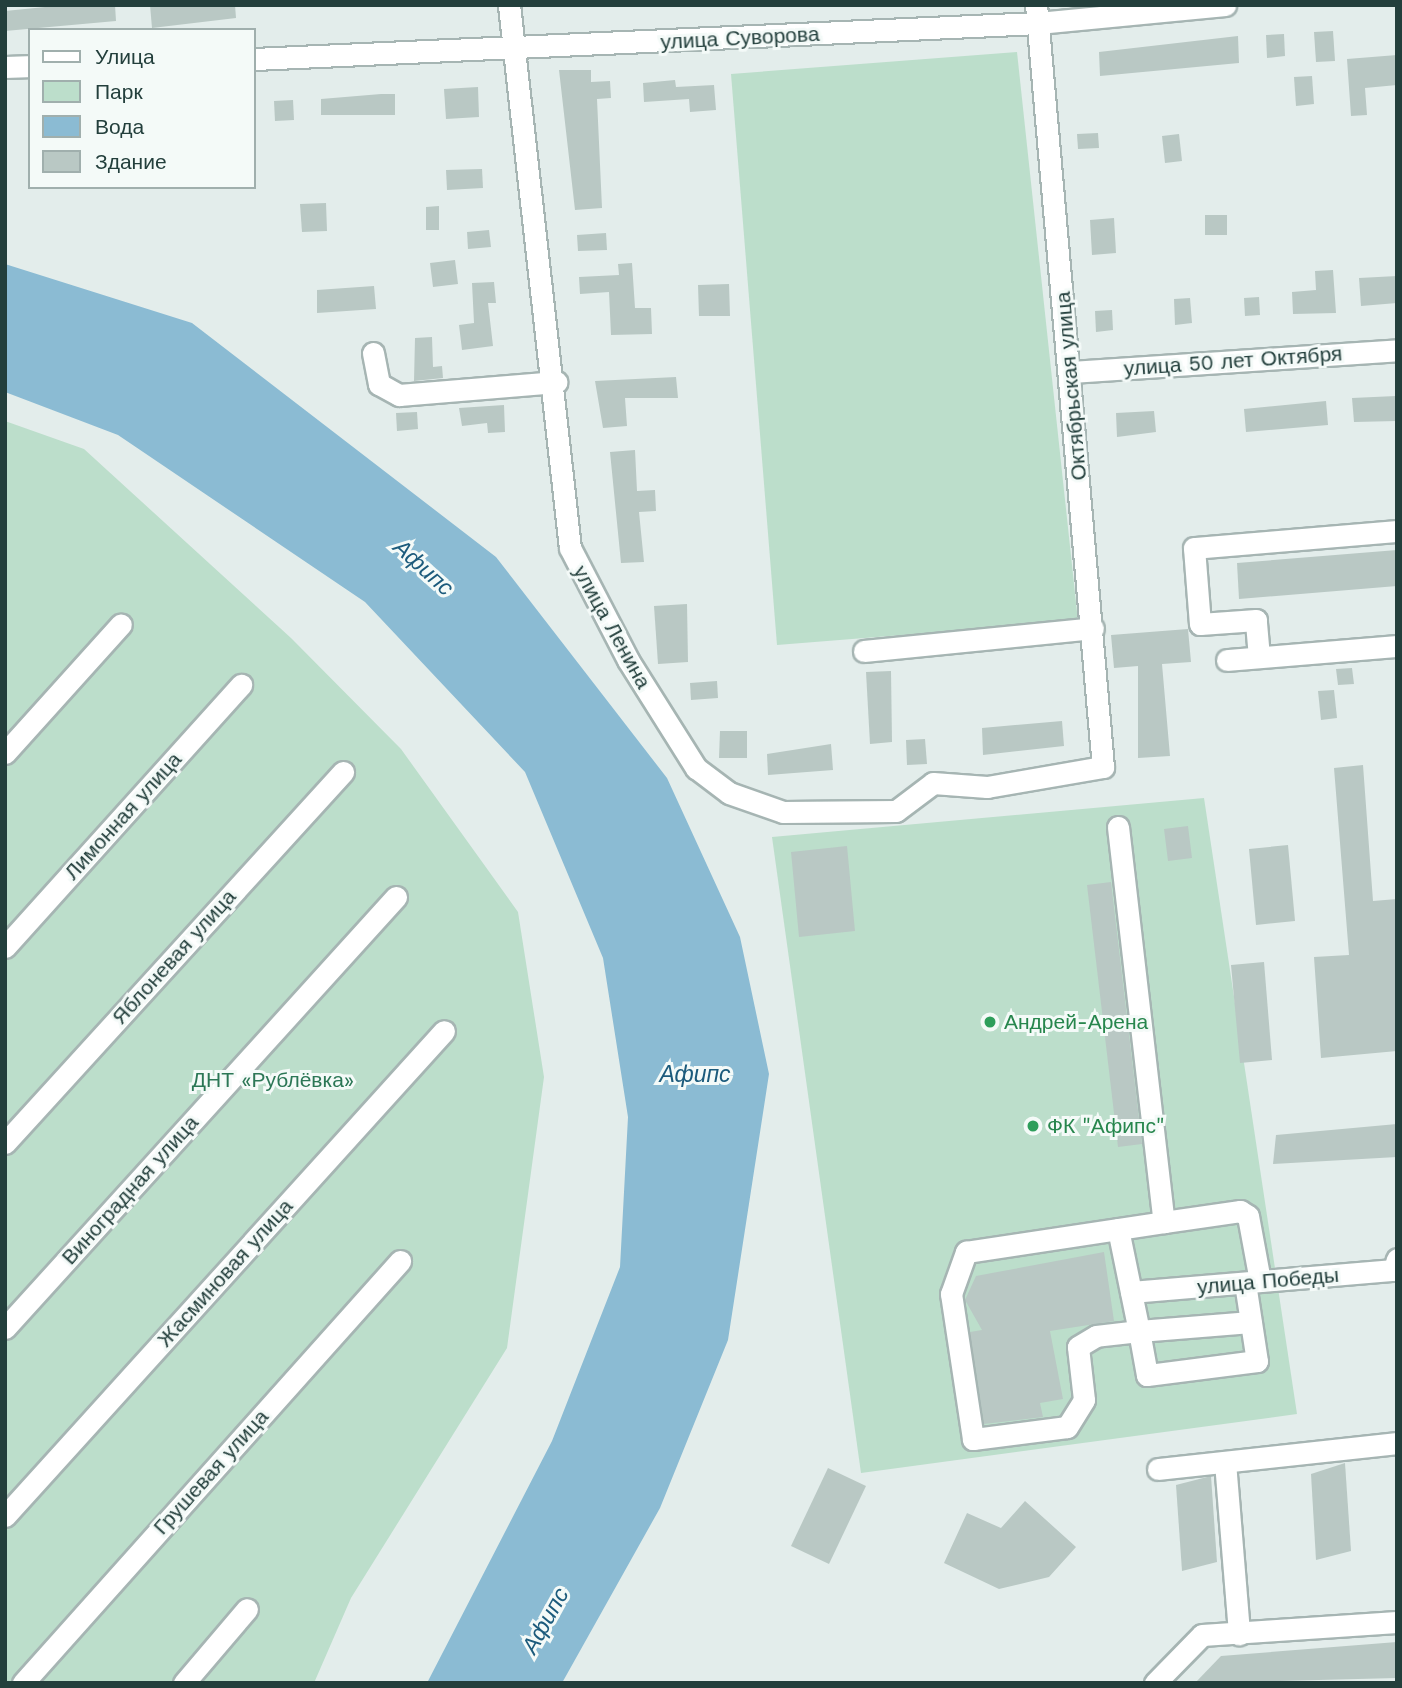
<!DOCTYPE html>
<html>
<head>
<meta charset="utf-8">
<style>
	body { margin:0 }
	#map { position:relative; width:1402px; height:1688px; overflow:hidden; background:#e3edeb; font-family:"Work Sans",sans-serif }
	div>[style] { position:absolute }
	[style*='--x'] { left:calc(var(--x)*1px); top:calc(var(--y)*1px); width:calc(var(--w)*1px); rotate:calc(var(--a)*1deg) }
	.green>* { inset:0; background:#bcdecb }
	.water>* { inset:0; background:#8bbbd3 }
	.building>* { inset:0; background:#b9c8c4 }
	.roads { filter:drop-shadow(2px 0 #a6b5b3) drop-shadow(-2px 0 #a6b5b3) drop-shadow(0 2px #a6b5b3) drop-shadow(0 -2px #a6b5b3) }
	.minor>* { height:21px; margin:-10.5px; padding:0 10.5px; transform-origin:10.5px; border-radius:10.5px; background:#fff }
	.dots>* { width:19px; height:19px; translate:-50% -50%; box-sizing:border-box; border:4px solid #f4faf8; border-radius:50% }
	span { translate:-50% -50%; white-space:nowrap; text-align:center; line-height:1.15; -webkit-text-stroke:6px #f4faf8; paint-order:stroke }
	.street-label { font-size:21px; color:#233f3c }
	.leisure-label { font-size:21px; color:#27864d }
	.left { translate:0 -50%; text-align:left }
	.park-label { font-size:21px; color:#2c7756 }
	.water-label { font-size:23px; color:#1c5b7c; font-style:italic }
	.frame { position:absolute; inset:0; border:7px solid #233f3c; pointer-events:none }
	.legend { position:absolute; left:28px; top:28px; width:228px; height:161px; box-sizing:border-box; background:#f4faf8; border:2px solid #a0afad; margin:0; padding:9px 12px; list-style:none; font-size:21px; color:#233f3c }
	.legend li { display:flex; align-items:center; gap:14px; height:35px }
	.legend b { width:35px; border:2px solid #a0afad }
</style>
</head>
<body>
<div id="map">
	<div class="green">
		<div style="clip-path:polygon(1017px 52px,1078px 621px,777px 645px,731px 74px)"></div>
		<div style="clip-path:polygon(5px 421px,84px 449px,291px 638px,401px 749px,518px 912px,544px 1077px,507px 1348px,351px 1598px,314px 1683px,5px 1683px)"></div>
		<div style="clip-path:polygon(1204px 798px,1297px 1414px,861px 1473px,772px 837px)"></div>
	</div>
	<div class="water">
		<div style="clip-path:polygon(5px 264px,192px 323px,496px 557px,667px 778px,740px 937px,769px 1074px,728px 1340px,660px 1508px,562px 1683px,427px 1683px,552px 1441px,620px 1267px,628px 1117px,603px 958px,525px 772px,365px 602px,118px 435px,5px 392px)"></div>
	</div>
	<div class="building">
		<div style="clip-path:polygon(65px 5px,115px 5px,116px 21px,5px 31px,5px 11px)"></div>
		<div style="clip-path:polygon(150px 5px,235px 5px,236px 18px,152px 28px)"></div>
		<div style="clip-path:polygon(1333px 31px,1335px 61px,1316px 62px,1314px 32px)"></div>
		<div style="clip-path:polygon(1284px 34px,1285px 56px,1267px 58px,1266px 35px)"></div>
		<div style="clip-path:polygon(1238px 36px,1239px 63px,1100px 76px,1099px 52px)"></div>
		<div style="clip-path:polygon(1397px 55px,1397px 85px,1365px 88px,1367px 115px,1351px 116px,1347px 59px)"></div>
		<div style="clip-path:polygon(559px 70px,591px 70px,591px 82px,610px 81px,611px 98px,597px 99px,602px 208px,575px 210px)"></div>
		<div style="clip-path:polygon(1312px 76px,1314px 104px,1296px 106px,1294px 77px)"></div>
		<div style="clip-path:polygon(675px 80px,676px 87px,714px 85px,716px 110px,690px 112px,689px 99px,644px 102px,643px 83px)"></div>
		<div style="clip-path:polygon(478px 87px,479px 117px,446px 119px,444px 89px)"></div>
		<div style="clip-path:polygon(381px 94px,395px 94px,395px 115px,321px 115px,321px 99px)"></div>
		<div style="clip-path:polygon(293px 100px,294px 120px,275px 121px,274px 101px)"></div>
		<div style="clip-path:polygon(1098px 133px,1099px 148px,1078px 149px,1077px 134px)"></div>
		<div style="clip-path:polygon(1179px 134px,1182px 161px,1165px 163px,1162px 136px)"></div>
		<div style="clip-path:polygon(482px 169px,483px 188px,447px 190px,446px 170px)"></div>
		<div style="clip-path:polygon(326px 203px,327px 231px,302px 232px,300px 204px)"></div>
		<div style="clip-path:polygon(439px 206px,439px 230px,426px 230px,426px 207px)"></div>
		<div style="clip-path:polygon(1205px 215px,1227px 215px,1227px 235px,1205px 235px)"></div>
		<div style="clip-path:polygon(1114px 218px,1116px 253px,1092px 255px,1090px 220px)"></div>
		<div style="clip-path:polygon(489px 230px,491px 247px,468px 249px,467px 232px)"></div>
		<div style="clip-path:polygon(606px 233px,607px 250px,578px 251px,577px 235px)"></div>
		<div style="clip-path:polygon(455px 260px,458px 284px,433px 287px,430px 263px)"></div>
		<div style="clip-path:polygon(632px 263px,635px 308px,651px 308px,652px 334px,611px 335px,609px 292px,580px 294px,579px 277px,619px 275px,618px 264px)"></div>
		<div style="clip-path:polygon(1333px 270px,1336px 313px,1293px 314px,1292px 292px,1316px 290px,1315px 271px)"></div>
		<div style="clip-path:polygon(1397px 276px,1397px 303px,1361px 306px,1359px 278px)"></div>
		<div style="clip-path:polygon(494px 282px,496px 303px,488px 303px,493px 346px,462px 350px,459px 325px,474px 323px,472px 283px)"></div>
		<div style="clip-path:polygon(729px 284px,730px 316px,699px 316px,698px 285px)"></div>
		<div style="clip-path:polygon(374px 286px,376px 309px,317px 313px,317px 290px)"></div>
		<div style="clip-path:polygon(1259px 297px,1260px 315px,1245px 316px,1244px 298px)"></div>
		<div style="clip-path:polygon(1190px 298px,1192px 323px,1175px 325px,1174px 299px)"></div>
		<div style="clip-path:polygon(1112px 310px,1113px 330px,1096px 332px,1095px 311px)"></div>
		<div style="clip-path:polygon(432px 337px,433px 367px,442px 366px,443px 378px,414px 381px,415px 338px)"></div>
		<div style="clip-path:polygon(676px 377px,678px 398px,625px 398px,627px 426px,603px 428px,595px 381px)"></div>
		<div style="clip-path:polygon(1396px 396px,1397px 421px,1354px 422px,1352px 398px)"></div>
		<div style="clip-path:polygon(1326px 401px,1328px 425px,1246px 432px,1244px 409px)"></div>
		<div style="clip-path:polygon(504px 405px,505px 432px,488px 433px,487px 423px,462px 426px,459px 408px)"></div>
		<div style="clip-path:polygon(1154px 411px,1156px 432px,1117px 437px,1116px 413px)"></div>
		<div style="clip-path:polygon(417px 412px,418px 429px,397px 431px,396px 413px)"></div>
		<div style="clip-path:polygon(635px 450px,637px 491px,655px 490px,656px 511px,639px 512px,644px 562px,621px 563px,610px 452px)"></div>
		<div style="clip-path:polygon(1397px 550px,1397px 586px,1239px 599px,1237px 563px)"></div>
		<div style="clip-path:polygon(687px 604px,688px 662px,658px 664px,654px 606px)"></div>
		<div style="clip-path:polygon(1188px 629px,1191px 662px,1162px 664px,1170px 756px,1138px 758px,1138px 666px,1114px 668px,1111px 635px)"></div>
		<div style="clip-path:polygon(1352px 668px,1354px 684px,1338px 685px,1336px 669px)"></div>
		<div style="clip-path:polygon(891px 671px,892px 742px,870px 744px,866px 672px)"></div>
		<div style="clip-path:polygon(717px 681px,718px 698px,691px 700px,690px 683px)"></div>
		<div style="clip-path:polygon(1334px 690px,1337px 718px,1321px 720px,1318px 691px)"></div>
		<div style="clip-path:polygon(1062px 721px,1064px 746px,983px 755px,982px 728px)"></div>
		<div style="clip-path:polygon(720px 731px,747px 731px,747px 758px,719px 758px)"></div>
		<div style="clip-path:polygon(925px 739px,927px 764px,907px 765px,906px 740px)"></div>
		<div style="clip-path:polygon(831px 744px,833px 770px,768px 775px,767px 754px)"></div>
		<div style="clip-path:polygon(1363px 765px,1373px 901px,1397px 899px,1397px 1051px,1321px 1058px,1314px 957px,1349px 955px,1334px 768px)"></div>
		<div style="clip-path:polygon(1188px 826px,1192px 858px,1168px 861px,1164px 829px)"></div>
		<div style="clip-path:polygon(1288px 845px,1295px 921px,1256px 925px,1249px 849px)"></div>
		<div style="clip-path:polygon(847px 846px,855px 931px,799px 937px,791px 852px)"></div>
		<div style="clip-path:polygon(1111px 882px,1142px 1144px,1118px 1147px,1087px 885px)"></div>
		<div style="clip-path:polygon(1264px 962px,1272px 1060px,1240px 1063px,1231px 965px)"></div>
		<div style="clip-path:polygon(1397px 1124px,1397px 1157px,1273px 1164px,1276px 1135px)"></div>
		<div style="clip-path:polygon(1104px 1252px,1114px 1321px,1050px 1331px,1063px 1399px,1040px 1403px,1043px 1417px,984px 1424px,970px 1332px,982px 1330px,965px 1300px,976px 1276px)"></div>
		<div style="clip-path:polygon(1345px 1463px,1351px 1551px,1316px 1560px,1311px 1474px)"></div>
		<div style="clip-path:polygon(828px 1468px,866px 1486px,829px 1564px,791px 1546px)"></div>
		<div style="clip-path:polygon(1211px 1476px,1217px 1562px,1182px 1571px,1176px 1485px)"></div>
		<div style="clip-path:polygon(1025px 1501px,1076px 1547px,1049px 1577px,999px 1589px,944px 1563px,967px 1513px,1001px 1528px)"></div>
		<div style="clip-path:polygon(1397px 1642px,1397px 1678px,1195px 1683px,1221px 1656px)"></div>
	</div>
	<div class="roads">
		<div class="minor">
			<div style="--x:509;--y:5;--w:546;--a:83.59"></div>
			<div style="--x:570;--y:548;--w:126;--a:62.6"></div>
			<div style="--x:628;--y:660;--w:128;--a:57.8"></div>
			<div style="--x:696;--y:768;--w:41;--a:37.1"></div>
			<div style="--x:729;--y:793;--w:57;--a:19.4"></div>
			<div style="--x:783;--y:812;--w:113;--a:-0.5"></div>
			<div style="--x:896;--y:811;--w:46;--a:-37.1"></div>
			<div style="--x:933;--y:783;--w:54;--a:4.2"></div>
			<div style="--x:987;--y:787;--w:118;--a:-9.8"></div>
			<div style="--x:1103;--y:767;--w:765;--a:-95.02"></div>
			<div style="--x:254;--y:59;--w:785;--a:-2.63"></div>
			<div style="--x:1038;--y:23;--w:188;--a:-5.5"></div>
			<div style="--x:5;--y:67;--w:25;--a:-2"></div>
			<div style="--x:373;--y:353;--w:32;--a:79"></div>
			<div style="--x:379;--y:384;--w:23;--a:29"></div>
			<div style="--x:399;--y:395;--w:158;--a:-4.7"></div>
			<div style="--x:1070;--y:372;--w:328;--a:-3.8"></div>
			<div style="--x:864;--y:651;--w:230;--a:-5.7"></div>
			<div style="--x:1259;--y:657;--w:37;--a:-95"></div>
			<div style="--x:1256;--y:620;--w:56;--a:175.9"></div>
			<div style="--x:1200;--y:624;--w:76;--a:-94.5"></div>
			<div style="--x:1194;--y:548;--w:204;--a:-4.8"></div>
			<div style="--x:1227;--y:660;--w:171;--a:-4.7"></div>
			<div style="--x:5;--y:753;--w:173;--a:-48"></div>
			<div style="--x:1118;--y:827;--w:398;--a:83.4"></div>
			<div style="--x:5;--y:947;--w:353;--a:-48"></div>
			<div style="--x:5;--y:1143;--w:502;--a:-47.66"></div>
			<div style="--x:1118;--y:1229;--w:104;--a:78.4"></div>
			<div style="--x:1139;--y:1331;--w:43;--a:173.4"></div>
			<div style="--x:1096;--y:1336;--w:21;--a:149"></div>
			<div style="--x:1078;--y:1347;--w:53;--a:83.5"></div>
			<div style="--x:1084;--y:1400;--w:32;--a:122"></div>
			<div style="--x:1067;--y:1427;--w:95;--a:172.7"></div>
			<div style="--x:973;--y:1439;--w:147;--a:-98.6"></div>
			<div style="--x:951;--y:1294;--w:45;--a:-70.3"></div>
			<div style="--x:966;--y:1252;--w:200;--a:-8.6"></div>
			<div style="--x:1164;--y:1222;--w:77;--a:-8.2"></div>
			<div style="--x:1240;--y:1211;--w:9;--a:32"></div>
			<div style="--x:1248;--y:1216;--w:66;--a:79.5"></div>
			<div style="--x:1245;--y:1283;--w:79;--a:81.3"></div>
			<div style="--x:1257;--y:1361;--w:111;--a:172.7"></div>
			<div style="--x:1147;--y:1375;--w:45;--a:-100.3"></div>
			<div style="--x:1139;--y:1331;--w:112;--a:-4.6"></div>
			<div style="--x:1131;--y:1292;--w:264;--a:-4.8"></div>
			<div style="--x:1394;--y:1270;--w:11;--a:-75"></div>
			<div style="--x:5;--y:1328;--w:582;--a:-47.79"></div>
			<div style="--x:1225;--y:1462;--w:173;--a:85.3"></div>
			<div style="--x:1158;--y:1469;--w:240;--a:-6.2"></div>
			<div style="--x:5;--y:1516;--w:654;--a:-47.85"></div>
			<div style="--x:23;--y:1683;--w:566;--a:-48.22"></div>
			<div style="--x:184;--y:1683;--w:97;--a:-49.6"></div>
			<div style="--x:1155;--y:1683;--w:67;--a:-45.6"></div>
			<div style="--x:1202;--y:1635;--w:195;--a:-3.8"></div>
		</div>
	</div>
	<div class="dots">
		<div style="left:990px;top:1022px;background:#2e9e5b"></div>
		<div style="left:1033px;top:1126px;background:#2e9e5b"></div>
	</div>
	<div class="street-label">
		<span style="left:740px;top:38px;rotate:-3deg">улица Суворова</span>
		<span style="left:1233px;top:361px;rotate:-4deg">улица 50 лет Октября</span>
		<span style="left:1071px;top:386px;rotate:-95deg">Октябрьская улица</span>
		<span style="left:612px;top:627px;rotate:61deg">улица Ленина</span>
		<span style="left:123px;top:816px;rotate:-48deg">Лимонная улица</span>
		<span style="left:174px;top:957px;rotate:-48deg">Яблоневая улица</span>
		<span style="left:130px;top:1190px;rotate:-48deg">Виноградная улица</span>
		<span style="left:225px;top:1273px;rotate:-48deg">Жасминовая улица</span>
		<span style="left:1268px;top:1281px;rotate:-5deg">улица Победы</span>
		<span style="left:211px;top:1472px;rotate:-48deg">Грушевая улица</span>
	</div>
	<div class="leisure-label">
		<span class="left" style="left:1004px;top:1022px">Андрей-Арена</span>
		<span class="left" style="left:1047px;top:1126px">ФК "Афипс"</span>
	</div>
	<div class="park-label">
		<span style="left:273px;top:1080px">ДНТ «Рублёвка»</span>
	</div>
	<div class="water-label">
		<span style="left:423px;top:568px;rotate:42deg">Афипс</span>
		<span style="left:695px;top:1075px">Афипс</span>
		<span style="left:546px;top:1621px;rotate:-61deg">Афипс</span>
	</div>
	<div class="frame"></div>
	<ul class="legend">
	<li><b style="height:9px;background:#fff"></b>Улица</li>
	<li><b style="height:19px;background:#bcdecb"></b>Парк</li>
	<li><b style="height:19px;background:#8bbbd3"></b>Вода</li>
	<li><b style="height:19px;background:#b9c8c4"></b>Здание</li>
	</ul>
</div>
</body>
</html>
